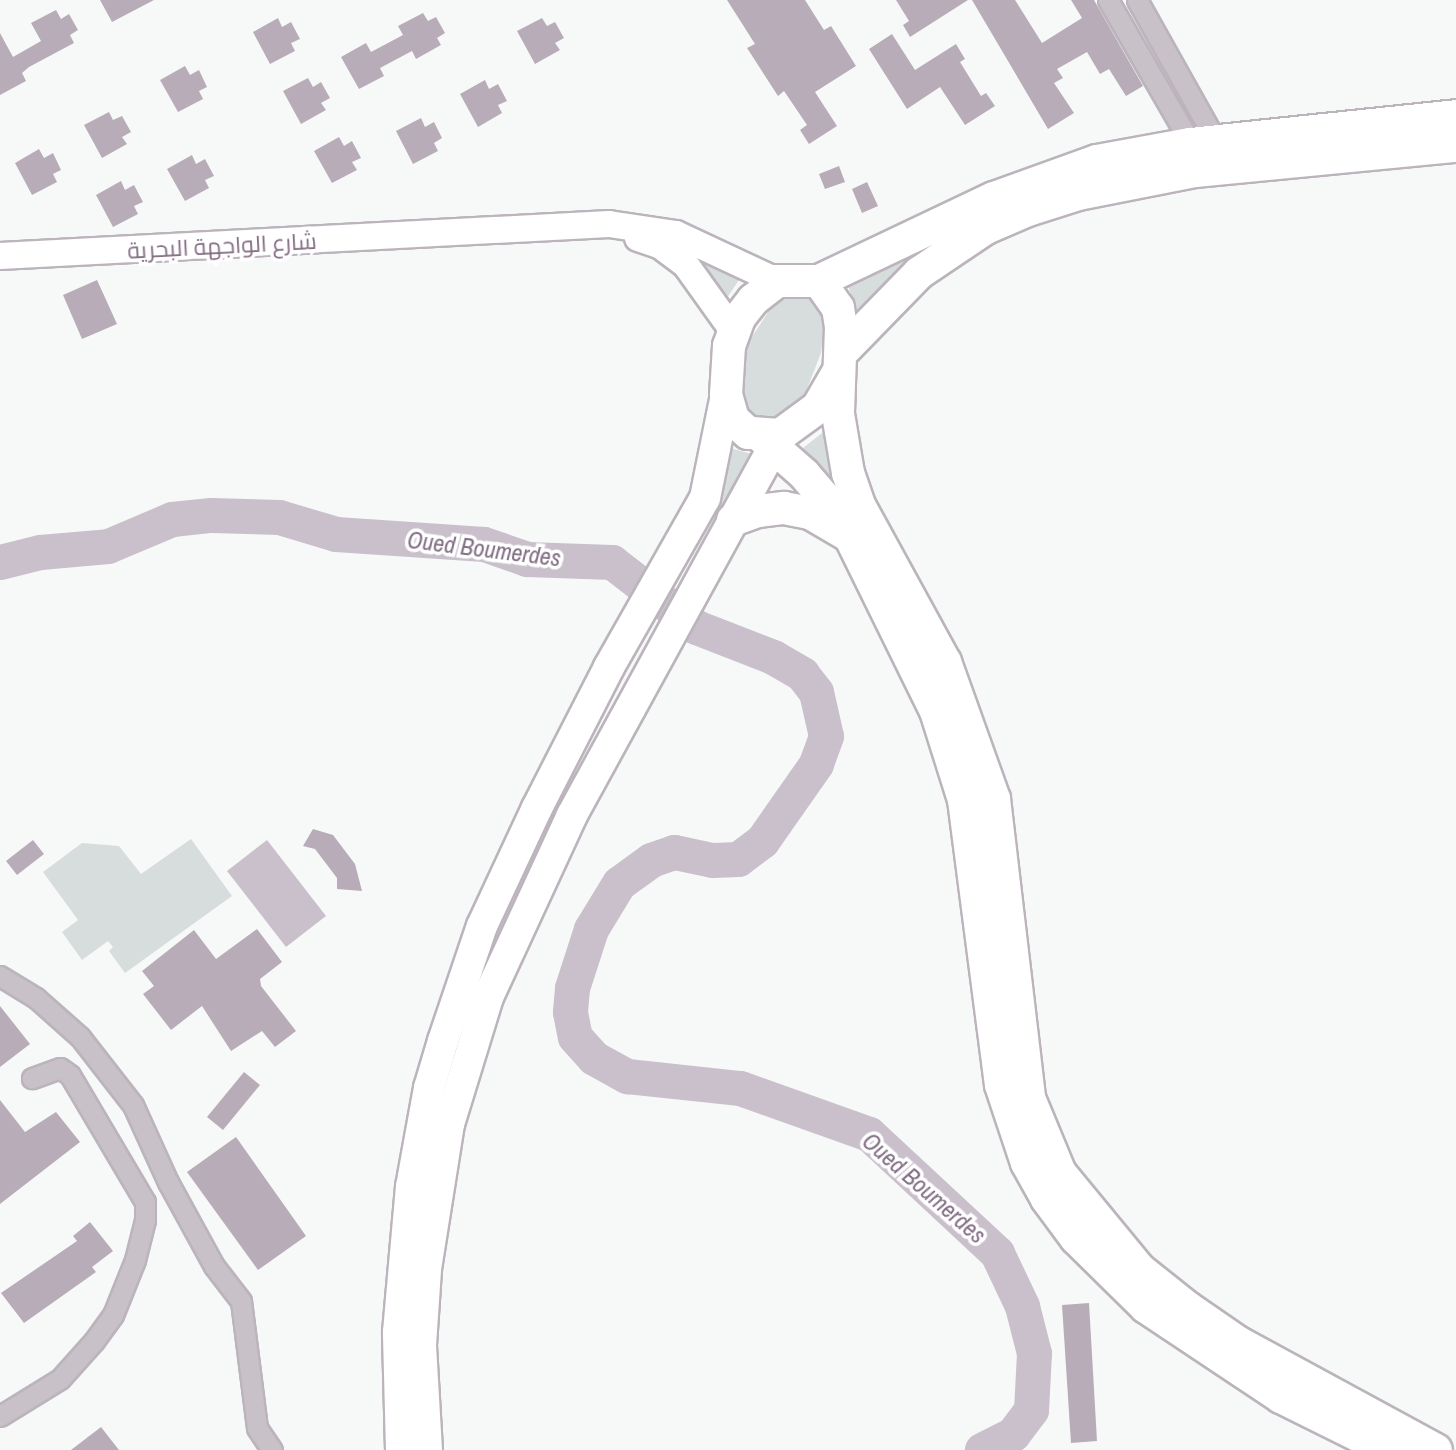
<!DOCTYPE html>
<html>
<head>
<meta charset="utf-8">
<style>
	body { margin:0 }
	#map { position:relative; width:1456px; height:1450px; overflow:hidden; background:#f7f9f8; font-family:"Archivo Narrow",Cairo,sans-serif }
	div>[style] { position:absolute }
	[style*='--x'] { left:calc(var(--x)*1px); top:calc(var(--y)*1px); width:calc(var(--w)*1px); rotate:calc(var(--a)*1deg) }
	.green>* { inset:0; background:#d7dcdd }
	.water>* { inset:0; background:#c9c0cb }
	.river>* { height:35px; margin:-17.5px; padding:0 17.5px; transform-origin:17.5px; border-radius:17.5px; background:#c9c0cb }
	.building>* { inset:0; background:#b8acb8 }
	.roads { filter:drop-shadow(2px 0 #bcb4bc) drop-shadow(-2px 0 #bcb4bc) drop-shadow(0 2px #bcb4bc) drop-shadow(0 -2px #bcb4bc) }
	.minor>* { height:19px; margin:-9.5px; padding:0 9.5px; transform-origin:9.5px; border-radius:9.5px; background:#c8c1c7 }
	.secondary>* { height:26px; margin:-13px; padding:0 13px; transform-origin:13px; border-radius:13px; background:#fff }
	.primary>* { height:30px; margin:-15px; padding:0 15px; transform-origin:15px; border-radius:15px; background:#fff }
	.trunk>* { height:32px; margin:-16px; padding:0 16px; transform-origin:16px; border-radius:16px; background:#fff }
	span { translate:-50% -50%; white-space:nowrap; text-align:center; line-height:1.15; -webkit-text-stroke:7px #fff; paint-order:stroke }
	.street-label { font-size:23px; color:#846c83 }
	.water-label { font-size:24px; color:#826e85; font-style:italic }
</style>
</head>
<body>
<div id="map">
	<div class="green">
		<div style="clip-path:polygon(703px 252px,743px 274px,727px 298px,694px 259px)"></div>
		<div style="clip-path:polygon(914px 258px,860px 317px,846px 281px)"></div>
		<div style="clip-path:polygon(780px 294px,807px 294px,816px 299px,824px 326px,821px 353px,803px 399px,774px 421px,750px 413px,743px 404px,740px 380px,748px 343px)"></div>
		<div style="clip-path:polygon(827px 429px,843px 500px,798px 452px)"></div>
		<div style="clip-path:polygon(730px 448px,759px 456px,707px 528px,724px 483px)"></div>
		<div style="clip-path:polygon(191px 839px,232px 896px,125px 973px,109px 951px,113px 947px,108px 941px,82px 960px,62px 932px,78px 920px,43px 872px,82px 843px,119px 846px,141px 874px)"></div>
	</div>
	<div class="water">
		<div style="clip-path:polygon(267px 840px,326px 916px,286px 947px,227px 871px)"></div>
	</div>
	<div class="river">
		<div style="--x:0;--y:562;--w:41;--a:-14"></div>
		<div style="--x:40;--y:552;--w:68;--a:-5"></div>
		<div style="--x:108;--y:546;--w:69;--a:-22.9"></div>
		<div style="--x:172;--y:519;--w:39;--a:-6"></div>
		<div style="--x:211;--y:515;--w:68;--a:1.7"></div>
		<div style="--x:279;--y:517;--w:59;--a:16.6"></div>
		<div style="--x:336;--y:534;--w:148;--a:3.9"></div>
		<div style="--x:484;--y:544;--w:46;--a:19.2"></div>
		<div style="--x:527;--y:559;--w:85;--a:2"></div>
		<div style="--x:612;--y:562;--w:106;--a:37.7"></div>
		<div style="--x:696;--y:627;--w:83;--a:21.3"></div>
		<div style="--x:773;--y:657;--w:34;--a:30"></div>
		<div style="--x:802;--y:674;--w:23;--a:52"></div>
		<div style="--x:816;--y:692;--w:45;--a:77.2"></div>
		<div style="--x:826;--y:736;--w:30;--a:110"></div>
		<div style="--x:816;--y:764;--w:94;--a:125"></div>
		<div style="--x:762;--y:841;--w:30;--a:143"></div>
		<div style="--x:738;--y:859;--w:26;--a:178"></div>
		<div style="--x:712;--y:860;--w:39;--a:-168"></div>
		<div style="--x:674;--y:852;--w:24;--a:161"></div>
		<div style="--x:651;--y:860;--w:39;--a:144"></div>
		<div style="--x:619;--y:883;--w:54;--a:121.3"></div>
		<div style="--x:591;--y:929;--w:62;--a:107.9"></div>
		<div style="--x:572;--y:988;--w:24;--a:95"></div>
		<div style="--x:570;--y:1012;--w:25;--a:79"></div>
		<div style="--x:575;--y:1037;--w:28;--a:48"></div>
		<div style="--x:594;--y:1058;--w:38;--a:29"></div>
		<div style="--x:627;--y:1076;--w:114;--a:6.1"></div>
		<div style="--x:740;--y:1088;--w:137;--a:19.6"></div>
		<div style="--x:869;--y:1134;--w:175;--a:42.9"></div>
		<div style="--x:997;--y:1253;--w:59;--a:64.7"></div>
		<div style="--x:1022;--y:1306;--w:49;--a:75.7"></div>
		<div style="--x:1034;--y:1353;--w:57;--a:93"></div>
		<div style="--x:1031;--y:1410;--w:30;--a:127"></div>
		<div style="--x:1013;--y:1434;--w:35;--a:153"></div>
	</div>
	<div class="building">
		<div style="clip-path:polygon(100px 0,154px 0,112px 22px)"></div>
		<div style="clip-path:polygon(727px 0,805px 0,824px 30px,831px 26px,856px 66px,815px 92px,837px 126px,809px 144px,800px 130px,807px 125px,784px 91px,778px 96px,747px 48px,755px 44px)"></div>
		<div style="clip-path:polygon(896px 0,968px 0,910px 37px,903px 25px,909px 21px)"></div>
		<div style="clip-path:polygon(972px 0,1015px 0,1042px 43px,1082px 18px,1071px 0,1094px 0,1143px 86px,1126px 96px,1109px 69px,1100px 74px,1087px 52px,1057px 69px,1063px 78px,1054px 83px,1074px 113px,1048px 129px)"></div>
		<div style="clip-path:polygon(56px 10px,61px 19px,69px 14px,78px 30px,70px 35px,74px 43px,29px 67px,22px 73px,26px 81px,0 95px,0 33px,13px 57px,41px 41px,31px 23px)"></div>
		<div style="clip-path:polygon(423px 13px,428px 21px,436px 17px,445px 33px,437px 38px,441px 45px,416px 59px,412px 51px,380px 68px,384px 76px,359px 89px,341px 57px,366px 43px,371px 52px,403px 35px,398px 26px)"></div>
		<div style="clip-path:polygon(278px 18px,282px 27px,291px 22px,300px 39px,291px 43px,295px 51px,270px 64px,253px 32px)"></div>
		<div style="clip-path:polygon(542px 18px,547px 26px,555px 22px,564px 38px,555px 43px,560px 50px,535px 64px,517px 31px)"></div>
		<div style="clip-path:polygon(892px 34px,915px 70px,956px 44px,965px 59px,960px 62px,981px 96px,986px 93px,995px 106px,965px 125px,940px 87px,907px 109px,869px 49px)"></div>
		<div style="clip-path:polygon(185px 66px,190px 75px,199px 70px,207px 87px,199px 91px,203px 99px,178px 112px,160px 80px)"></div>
		<div style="clip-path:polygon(308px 78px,313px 87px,321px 82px,330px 98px,321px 103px,326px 110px,301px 124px,283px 91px)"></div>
		<div style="clip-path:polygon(485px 80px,489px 89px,498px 84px,507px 101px,498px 105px,502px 113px,478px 127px,460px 94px)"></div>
		<div style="clip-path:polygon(109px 112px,113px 120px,122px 116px,131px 132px,122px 137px,127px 144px,102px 158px,84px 125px)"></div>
		<div style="clip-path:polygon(421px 118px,425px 127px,434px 122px,442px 138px,434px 143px,438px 151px,413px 164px,396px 131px)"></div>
		<div style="clip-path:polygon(339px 137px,344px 146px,352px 141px,361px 158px,352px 162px,357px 170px,332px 183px,314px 151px)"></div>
		<div style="clip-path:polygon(39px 149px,44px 158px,53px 153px,61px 170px,53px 174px,57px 182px,32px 195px,15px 163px)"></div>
		<div style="clip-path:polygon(192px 155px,196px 164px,205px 159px,214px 176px,205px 180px,209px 188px,185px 201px,167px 169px)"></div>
		<div style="clip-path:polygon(839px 166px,845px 182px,825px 189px,819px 174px)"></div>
		<div style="clip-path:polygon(121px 181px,125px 190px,134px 185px,143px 202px,134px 206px,138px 214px,113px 227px,96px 195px)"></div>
		<div style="clip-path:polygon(867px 182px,878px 206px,862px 213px,852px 189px)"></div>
		<div style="clip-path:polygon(97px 280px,117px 324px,82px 339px,63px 295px)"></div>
		<div style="clip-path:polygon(313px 829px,333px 835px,355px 864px,362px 891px,337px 889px,337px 878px,315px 849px,303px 846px)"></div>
		<div style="clip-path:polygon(33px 840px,44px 854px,17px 875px,6px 861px)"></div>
		<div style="clip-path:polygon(257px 929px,282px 962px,260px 979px,261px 986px,296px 1031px,275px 1047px,262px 1031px,231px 1051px,202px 1006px,171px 1030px,143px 994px,154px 986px,142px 971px,194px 930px,216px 959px)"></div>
		<div style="clip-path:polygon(0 1006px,30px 1044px,0 1067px)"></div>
		<div style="clip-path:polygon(244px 1072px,260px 1085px,223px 1130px,207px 1117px)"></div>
		<div style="clip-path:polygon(0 1100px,25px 1132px,56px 1112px,80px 1142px,0 1204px)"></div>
		<div style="clip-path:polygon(236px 1137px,306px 1236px,258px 1270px,187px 1172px)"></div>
		<div style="clip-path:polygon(90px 1222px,113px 1251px,92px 1267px,96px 1272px,24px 1323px,1px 1293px,77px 1241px,73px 1236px)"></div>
		<div style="clip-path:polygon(1089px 1303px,1097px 1441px,1071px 1443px,1062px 1305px)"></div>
		<div style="clip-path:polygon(101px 1427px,119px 1450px,71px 1450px)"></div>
	</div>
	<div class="roads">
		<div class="minor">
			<div style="--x:1108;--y:0;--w:166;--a:60"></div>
			<div style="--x:1137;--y:0;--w:162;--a:60.7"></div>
			<div style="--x:0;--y:976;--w:42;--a:31.4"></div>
			<div style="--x:36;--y:998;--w:59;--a:41.6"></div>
			<div style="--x:80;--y:1037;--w:86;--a:52.1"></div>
			<div style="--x:133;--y:1105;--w:85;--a:65.6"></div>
			<div style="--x:168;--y:1182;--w:96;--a:61.3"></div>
			<div style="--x:214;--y:1266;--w:44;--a:52.4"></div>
			<div style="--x:241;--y:1301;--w:128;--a:82.8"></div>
			<div style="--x:257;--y:1428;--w:27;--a:56"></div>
			<div style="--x:0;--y:1416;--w:70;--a:-31.7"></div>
			<div style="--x:60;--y:1379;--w:51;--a:-48.2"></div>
			<div style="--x:94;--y:1341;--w:32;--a:-54"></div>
			<div style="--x:113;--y:1315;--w:59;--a:-68.2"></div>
			<div style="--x:135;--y:1260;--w:41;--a:-76"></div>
			<div style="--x:145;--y:1220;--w:18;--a:-90"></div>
			<div style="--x:145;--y:1202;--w:147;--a:-120.6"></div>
			<div style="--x:70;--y:1075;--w:12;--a:-145"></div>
			<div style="--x:60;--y:1068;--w:30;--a:160"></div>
		</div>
		<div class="secondary">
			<div style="--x:638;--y:238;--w:24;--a:19"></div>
			<div style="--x:661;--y:246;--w:31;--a:37"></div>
			<div style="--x:686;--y:265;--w:82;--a:54.4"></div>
			<div style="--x:0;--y:256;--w:610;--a:-3.01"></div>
			<div style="--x:609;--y:224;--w:68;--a:8.5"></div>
			<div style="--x:676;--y:234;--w:111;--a:25"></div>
		</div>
		<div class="primary">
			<div style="--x:401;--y:1450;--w:118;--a:-91.5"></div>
			<div style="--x:398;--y:1332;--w:146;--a:-84.9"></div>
			<div style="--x:411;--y:1187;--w:101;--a:-79.7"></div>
			<div style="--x:429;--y:1088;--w:49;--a:-73.4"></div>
			<div style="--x:443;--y:1041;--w:121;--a:-71.3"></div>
			<div style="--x:482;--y:926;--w:130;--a:-65"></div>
			<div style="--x:537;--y:808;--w:158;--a:-62.9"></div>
			<div style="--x:609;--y:667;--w:194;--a:-60.4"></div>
			<div style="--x:705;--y:498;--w:105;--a:-78.5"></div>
			<div style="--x:427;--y:1450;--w:105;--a:-93.3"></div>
			<div style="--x:421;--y:1345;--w:76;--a:-86.2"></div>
			<div style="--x:426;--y:1269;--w:147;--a:-81"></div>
			<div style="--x:449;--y:1124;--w:133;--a:-72.9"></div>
			<div style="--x:488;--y:997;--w:200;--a:-65.2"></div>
			<div style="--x:572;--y:815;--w:433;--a:-61.3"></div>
		</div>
		<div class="trunk">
			<div style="--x:819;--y:281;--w:194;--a:-25.4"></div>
			<div style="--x:994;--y:198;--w:109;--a:-19.8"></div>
			<div style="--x:1097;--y:161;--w:96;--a:-10.3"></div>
			<div style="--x:1191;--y:144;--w:266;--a:-6"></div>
			<div style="--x:841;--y:353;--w:112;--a:-45.7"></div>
			<div style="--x:919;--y:273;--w:81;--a:-33.9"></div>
			<div style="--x:986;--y:228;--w:46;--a:-23.2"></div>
			<div style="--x:1028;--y:210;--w:52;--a:-17.7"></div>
			<div style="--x:1078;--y:194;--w:119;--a:-11.1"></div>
			<div style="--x:1195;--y:171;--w:262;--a:-5.5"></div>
			<div style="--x:837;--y:374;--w:39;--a:120"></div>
			<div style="--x:817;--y:408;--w:46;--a:143.9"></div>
			<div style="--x:780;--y:435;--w:32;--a:-176"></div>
			<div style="--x:748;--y:433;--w:21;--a:-137"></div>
			<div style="--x:733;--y:419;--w:25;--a:-106"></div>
			<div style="--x:726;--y:395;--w:49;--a:-86.5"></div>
			<div style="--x:729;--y:346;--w:30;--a:-70"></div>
			<div style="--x:739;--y:318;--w:23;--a:-52"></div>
			<div style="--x:753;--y:300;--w:31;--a:-38"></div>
			<div style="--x:777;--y:281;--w:42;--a:0"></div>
			<div style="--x:819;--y:281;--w:33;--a:55"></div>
			<div style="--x:838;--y:308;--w:19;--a:81"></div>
			<div style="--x:841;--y:327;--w:87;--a:92"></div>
			<div style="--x:838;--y:414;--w:60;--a:80.4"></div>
			<div style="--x:848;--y:473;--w:36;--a:71"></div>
			<div style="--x:860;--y:507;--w:177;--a:61.3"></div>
			<div style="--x:945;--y:662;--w:145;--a:70.3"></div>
			<div style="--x:994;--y:799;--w:301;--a:83.3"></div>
			<div style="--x:1029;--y:1098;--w:81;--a:67.5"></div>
			<div style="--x:1060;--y:1173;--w:124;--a:50.5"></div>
			<div style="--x:1139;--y:1269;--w:63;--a:38.5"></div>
			<div style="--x:1188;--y:1308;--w:62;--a:34.5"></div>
			<div style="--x:1239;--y:1343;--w:224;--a:28.5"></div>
			<div style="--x:762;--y:437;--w:56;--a:41.4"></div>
			<div style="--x:804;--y:474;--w:55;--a:49.4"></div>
			<div style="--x:840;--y:516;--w:217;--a:63.8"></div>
			<div style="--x:936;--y:711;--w:93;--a:72.5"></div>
			<div style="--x:964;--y:800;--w:287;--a:82.6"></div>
			<div style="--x:1001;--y:1085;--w:82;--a:71.6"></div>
			<div style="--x:1027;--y:1163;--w:41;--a:60.9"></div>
			<div style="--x:1047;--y:1199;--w:49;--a:53.4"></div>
			<div style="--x:1076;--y:1238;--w:98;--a:44.6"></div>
			<div style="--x:1146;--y:1307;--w:162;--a:33.7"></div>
			<div style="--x:1281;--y:1397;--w:119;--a:26.4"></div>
			<div style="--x:733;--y:520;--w:27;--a:-20"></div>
			<div style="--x:758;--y:511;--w:26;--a:-7"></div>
			<div style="--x:784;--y:508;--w:26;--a:11"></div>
			<div style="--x:810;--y:513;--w:42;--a:30.3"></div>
		</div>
	</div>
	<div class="street-label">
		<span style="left:222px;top:246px;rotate:-3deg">شارع الواجهة البحرية</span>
	</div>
	<div class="water-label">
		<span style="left:484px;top:549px;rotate:7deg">Oued Boumerdes</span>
		<span style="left:924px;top:1188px;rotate:41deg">Oued Boumerdes</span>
	</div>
</div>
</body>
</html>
